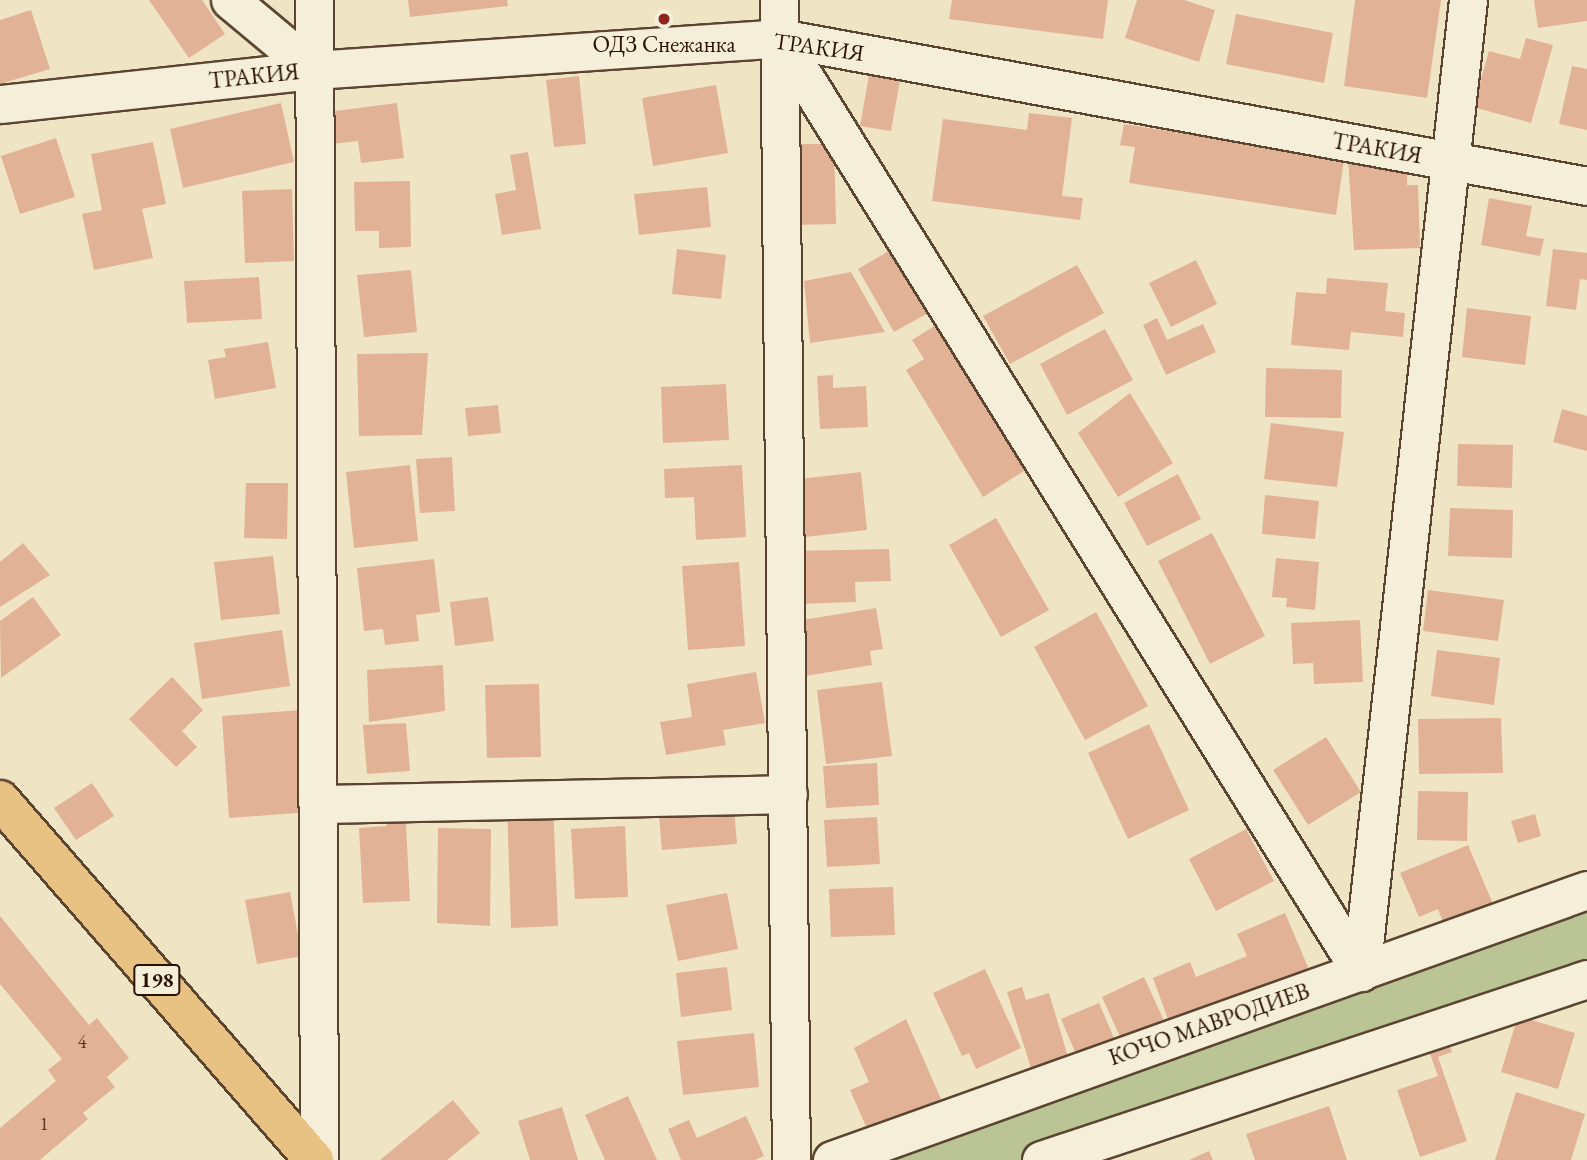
<!DOCTYPE html>
<html>
<head>
<meta charset="utf-8">
<style>
	body { margin:0 }
	#map { position:relative; width:1587px; height:1160px; overflow:hidden; background:#efe5c5; font-family:"EB Garamond",serif }
	div>[style] { position:absolute }
	[style*='--x'] { left:calc(var(--x)*1px); top:calc(var(--y)*1px); width:calc(var(--w)*1px); rotate:calc(var(--a)*1deg) }
	.green>* { inset:0; background:#bac494 }
	.building>* { inset:0; background:#e2b297 }
	.roads { filter:drop-shadow(2px 0 #5b4531) drop-shadow(-2px 0 #5b4531) drop-shadow(0 2px #5b4531) drop-shadow(0 -2px #5b4531) }
	.street>* { height:37px; margin:-18.5px; padding:0 18.5px; transform-origin:18.5px; border-radius:18.5px; background:#f5eed9 }
	.primary>* { height:38px; margin:-19px; padding:0 19px; transform-origin:19px; border-radius:19px; background:#e8c282 }
	.dots>* { width:19px; height:19px; translate:-50% -50%; box-sizing:border-box; border:4px solid #f5eed9; border-radius:50% }
	span { translate:-50% -50%; white-space:nowrap; text-align:center; line-height:1.15; -webkit-text-stroke:7px #f5eed9; paint-order:stroke }
	.number-label { font-size:19px; color:#583826 }
	.number-label span { -webkit-text-stroke-width:0 }
	.shield-label span { padding:2px 5px; background:#f5eed9; border:2px solid; border-radius:5px; -webkit-text-stroke-width:0 }
	.shield-label { font-size:21px; color:#2a1000; font-weight:700 }
	.poi-label { font-size:23px; color:#2a1000 }
	.street-label { font-size:23px; color:#2a1000 }
</style>
</head>
<body>
<div id="map">
	<div class="green">
		<div style="clip-path:polygon(1587px 890px,1587px 979px,1041px 1160px,832px 1160px)"></div>
	</div>
	<div class="building">
		<div style="clip-path:polygon(149px 0,202px 0,225px 34px,189px 58px)"></div>
		<div style="clip-path:polygon(408px 0,507px 0,508px 6px,410px 17px)"></div>
		<div style="clip-path:polygon(952px 0,1108px 0,1103px 39px,949px 19px)"></div>
		<div style="clip-path:polygon(1137px 0,1184px 0,1215px 10px,1199px 62px,1125px 38px)"></div>
		<div style="clip-path:polygon(1355px 0,1441px 0,1427px 98px,1344px 86px)"></div>
		<div style="clip-path:polygon(1534px 0,1587px 0,1587px 21px,1538px 28px)"></div>
		<div style="clip-path:polygon(31px 10px,50px 69px,0 84px,0 20px)"></div>
		<div style="clip-path:polygon(1236px 14px,1333px 33px,1324px 83px,1226px 64px)"></div>
		<div style="clip-path:polygon(1526px 38px,1553px 45px,1531px 123px,1473px 107px,1489px 51px,1520px 59px)"></div>
		<div style="clip-path:polygon(1572px 66px,1587px 69px,1587px 130px,1559px 124px)"></div>
		<div style="clip-path:polygon(869px 75px,900px 80px,891px 131px,860px 126px)"></div>
		<div style="clip-path:polygon(579px 76px,586px 144px,554px 147px,546px 80px)"></div>
		<div style="clip-path:polygon(716px 85px,728px 153px,653px 166px,642px 98px)"></div>
		<div style="clip-path:polygon(281px 103px,294px 162px,183px 188px,170px 129px)"></div>
		<div style="clip-path:polygon(397px 103px,404px 158px,361px 163px,358px 141px,332px 144px,328px 112px)"></div>
		<div style="clip-path:polygon(1029px 113px,1072px 118px,1062px 196px,1083px 198px,1080px 220px,932px 201px,943px 119px,1027px 130px)"></div>
		<div style="clip-path:polygon(1124px 124px,1344px 159px,1336px 215px,1129px 183px,1135px 147px,1120px 145px)"></div>
		<div style="clip-path:polygon(56px 138px,75px 197px,20px 214px,1px 156px)"></div>
		<div style="clip-path:polygon(153px 142px,166px 204px,142px 209px,153px 258px,94px 270px,82px 214px,102px 210px,91px 154px)"></div>
		<div style="clip-path:polygon(789px 144px,834px 144px,836px 224px,790px 225px)"></div>
		<div style="clip-path:polygon(528px 152px,541px 229px,502px 235px,495px 194px,516px 190px,510px 155px)"></div>
		<div style="clip-path:polygon(1407px 156px,1407px 185px,1418px 185px,1420px 248px,1354px 250px,1348px 158px)"></div>
		<div style="clip-path:polygon(410px 181px,411px 247px,379px 248px,379px 231px,355px 231px,354px 182px)"></div>
		<div style="clip-path:polygon(707px 187px,711px 227px,639px 235px,634px 194px)"></div>
		<div style="clip-path:polygon(292px 189px,294px 261px,245px 263px,242px 191px)"></div>
		<div style="clip-path:polygon(1489px 198px,1532px 206px,1526px 236px,1544px 239px,1540px 256px,1481px 245px)"></div>
		<div style="clip-path:polygon(894px 248px,930px 312px,894px 332px,858px 269px)"></div>
		<div style="clip-path:polygon(677px 249px,726px 255px,721px 299px,672px 294px)"></div>
		<div style="clip-path:polygon(1553px 249px,1587px 253px,1587px 280px,1580px 279px,1576px 310px,1546px 306px)"></div>
		<div style="clip-path:polygon(1196px 260px,1217px 304px,1171px 327px,1149px 283px)"></div>
		<div style="clip-path:polygon(1077px 265px,1104px 313px,1010px 364px,983px 316px)"></div>
		<div style="clip-path:polygon(411px 270px,417px 332px,364px 337px,357px 275px)"></div>
		<div style="clip-path:polygon(851px 272px,885px 332px,810px 343px,804px 281px)"></div>
		<div style="clip-path:polygon(259px 277px,262px 319px,187px 323px,184px 281px)"></div>
		<div style="clip-path:polygon(1327px 278px,1388px 283px,1385px 311px,1405px 313px,1403px 337px,1351px 332px,1349px 350px,1291px 345px,1296px 292px,1326px 294px)"></div>
		<div style="clip-path:polygon(1467px 308px,1531px 316px,1525px 365px,1462px 357px)"></div>
		<div style="clip-path:polygon(1157px 318px,1167px 340px,1203px 324px,1216px 352px,1166px 375px,1143px 325px)"></div>
		<div style="clip-path:polygon(939px 323px,1027px 469px,983px 497px,906px 370px,924px 359px,912px 340px)"></div>
		<div style="clip-path:polygon(1105px 329px,1133px 380px,1067px 415px,1040px 364px)"></div>
		<div style="clip-path:polygon(268px 342px,276px 388px,215px 399px,208px 360px,226px 357px,224px 349px)"></div>
		<div style="clip-path:polygon(428px 353px,422px 435px,359px 436px,357px 354px)"></div>
		<div style="clip-path:polygon(1266px 368px,1342px 370px,1341px 418px,1265px 417px)"></div>
		<div style="clip-path:polygon(833px 375px,833px 388px,866px 386px,868px 427px,820px 429px,817px 376px)"></div>
		<div style="clip-path:polygon(726px 384px,729px 440px,663px 443px,661px 387px)"></div>
		<div style="clip-path:polygon(1130px 393px,1173px 463px,1118px 497px,1078px 433px)"></div>
		<div style="clip-path:polygon(498px 405px,501px 433px,468px 436px,465px 408px)"></div>
		<div style="clip-path:polygon(1562px 409px,1587px 416px,1587px 451px,1553px 442px)"></div>
		<div style="clip-path:polygon(1271px 423px,1344px 432px,1337px 487px,1264px 479px)"></div>
		<div style="clip-path:polygon(1458px 444px,1513px 445px,1512px 488px,1457px 486px)"></div>
		<div style="clip-path:polygon(452px 457px,455px 511px,420px 513px,416px 459px)"></div>
		<div style="clip-path:polygon(410px 465px,418px 541px,354px 548px,346px 472px)"></div>
		<div style="clip-path:polygon(742px 465px,746px 537px,696px 540px,694px 497px,665px 498px,664px 469px)"></div>
		<div style="clip-path:polygon(861px 472px,867px 530px,805px 537px,799px 479px)"></div>
		<div style="clip-path:polygon(1178px 474px,1201px 519px,1147px 546px,1124px 503px)"></div>
		<div style="clip-path:polygon(246px 483px,288px 483px,287px 539px,244px 538px)"></div>
		<div style="clip-path:polygon(1265px 495px,1319px 501px,1315px 539px,1262px 534px)"></div>
		<div style="clip-path:polygon(1450px 508px,1513px 510px,1512px 558px,1448px 556px)"></div>
		<div style="clip-path:polygon(996px 518px,1049px 610px,1001px 637px,949px 545px)"></div>
		<div style="clip-path:polygon(1212px 533px,1265px 636px,1210px 664px,1158px 561px)"></div>
		<div style="clip-path:polygon(23px 543px,50px 575px,0 607px,0 562px)"></div>
		<div style="clip-path:polygon(889px 549px,891px 581px,855px 582px,856px 602px,797px 604px,795px 551px)"></div>
		<div style="clip-path:polygon(273px 556px,280px 614px,221px 620px,214px 562px)"></div>
		<div style="clip-path:polygon(1276px 558px,1319px 562px,1315px 610px,1286px 607px,1287px 598px,1272px 597px)"></div>
		<div style="clip-path:polygon(434px 559px,440px 612px,416px 615px,419px 641px,385px 645px,383px 629px,364px 631px,357px 568px)"></div>
		<div style="clip-path:polygon(739px 562px,745px 646px,688px 650px,682px 566px)"></div>
		<div style="clip-path:polygon(1428px 590px,1504px 600px,1498px 641px,1423px 631px)"></div>
		<div style="clip-path:polygon(33px 597px,61px 635px,1px 678px,0 621px)"></div>
		<div style="clip-path:polygon(488px 597px,494px 641px,455px 646px,450px 602px)"></div>
		<div style="clip-path:polygon(876px 608px,883px 649px,870px 651px,872px 665px,805px 676px,796px 621px)"></div>
		<div style="clip-path:polygon(1096px 612px,1148px 706px,1085px 740px,1034px 647px)"></div>
		<div style="clip-path:polygon(1360px 620px,1363px 682px,1314px 684px,1313px 663px,1293px 664px,1291px 623px)"></div>
		<div style="clip-path:polygon(282px 630px,290px 686px,202px 699px,194px 643px)"></div>
		<div style="clip-path:polygon(1437px 650px,1500px 658px,1494px 705px,1431px 696px)"></div>
		<div style="clip-path:polygon(443px 665px,445px 711px,369px 722px,367px 670px)"></div>
		<div style="clip-path:polygon(756px 672px,765px 723px,723px 730px,726px 745px,666px 755px,660px 722px,692px 717px,687px 684px)"></div>
		<div style="clip-path:polygon(172px 677px,203px 710px,182px 731px,197px 747px,176px 767px,129px 719px)"></div>
		<div style="clip-path:polygon(882px 682px,892px 756px,826px 764px,817px 690px)"></div>
		<div style="clip-path:polygon(539px 684px,541px 757px,487px 758px,485px 685px)"></div>
		<div style="clip-path:polygon(315px 709px,310px 812px,229px 818px,222px 716px)"></div>
		<div style="clip-path:polygon(1501px 718px,1503px 773px,1419px 774px,1418px 719px)"></div>
		<div style="clip-path:polygon(406px 723px,410px 771px,367px 774px,363px 725px)"></div>
		<div style="clip-path:polygon(1149px 724px,1189px 810px,1128px 839px,1088px 753px)"></div>
		<div style="clip-path:polygon(1326px 737px,1361px 792px,1308px 825px,1273px 770px)"></div>
		<div style="clip-path:polygon(877px 763px,879px 805px,826px 808px,823px 766px)"></div>
		<div style="clip-path:polygon(92px 783px,114px 816px,76px 840px,54px 808px)"></div>
		<div style="clip-path:polygon(1418px 791px,1468px 792px,1467px 841px,1417px 840px)"></div>
		<div style="clip-path:polygon(733px 797px,737px 844px,662px 850px,658px 803px)"></div>
		<div style="clip-path:polygon(553px 803px,558px 926px,511px 928px,507px 805px)"></div>
		<div style="clip-path:polygon(405px 805px,410px 901px,363px 903px,359px 828px,387px 826px,386px 806px)"></div>
		<div style="clip-path:polygon(1535px 814px,1541px 836px,1518px 843px,1511px 821px)"></div>
		<div style="clip-path:polygon(877px 817px,880px 864px,827px 867px,824px 820px)"></div>
		<div style="clip-path:polygon(625px 826px,628px 897px,575px 899px,571px 829px)"></div>
		<div style="clip-path:polygon(438px 828px,491px 829px,490px 926px,437px 923px)"></div>
		<div style="clip-path:polygon(1246px 829px,1274px 881px,1216px 911px,1189px 859px)"></div>
		<div style="clip-path:polygon(1468px 845px,1493px 904px,1444px 925px,1438px 909px,1419px 917px,1400px 873px)"></div>
		<div style="clip-path:polygon(893px 887px,895px 935px,831px 937px,829px 889px)"></div>
		<div style="clip-path:polygon(290px 892px,302px 956px,257px 964px,245px 900px)"></div>
		<div style="clip-path:polygon(727px 893px,738px 949px,678px 961px,666px 905px)"></div>
		<div style="clip-path:polygon(1285px 913px,1316px 986px,1174px 1036px,1153px 978px,1190px 962px,1196px 977px,1247px 956px,1237px 934px)"></div>
		<div style="clip-path:polygon(0 916px,89px 1025px,97px 1018px,129px 1058px,107px 1077px,115px 1087px,83px 1113px,88px 1119px,40px 1160px,0 1160px,0 1128px,56px 1081px,48px 1070px,62px 1059px,0 984px)"></div>
		<div style="clip-path:polygon(727px 967px,732px 1010px,681px 1017px,676px 973px)"></div>
		<div style="clip-path:polygon(985px 969px,1021px 1048px,976px 1069px,969px 1053px,962px 1056px,933px 993px)"></div>
		<div style="clip-path:polygon(1144px 977px,1170px 1034px,1127px 1052px,1102px 997px)"></div>
		<div style="clip-path:polygon(1022px 987px,1026px 1000px,1049px 993px,1069px 1060px,1032px 1071px,1007px 992px)"></div>
		<div style="clip-path:polygon(1099px 1003px,1117px 1045px,1079px 1061px,1061px 1019px)"></div>
		<div style="clip-path:polygon(1518px 1016px,1575px 1033px,1558px 1089px,1501px 1072px)"></div>
		<div style="clip-path:polygon(906px 1019px,941px 1099px,868px 1131px,850px 1090px,869px 1082px,854px 1048px)"></div>
		<div style="clip-path:polygon(754px 1033px,759px 1087px,683px 1095px,677px 1041px)"></div>
		<div style="clip-path:polygon(1446px 1036px,1452px 1052px,1438px 1057px,1467px 1141px,1420px 1157px,1397px 1090px,1438px 1076px,1426px 1043px)"></div>
		<div style="clip-path:polygon(1516px 1092px,1585px 1114px,1571px 1160px,1495px 1160px)"></div>
		<div style="clip-path:polygon(628px 1096px,657px 1160px,605px 1160px,585px 1115px)"></div>
		<div style="clip-path:polygon(453px 1100px,480px 1133px,447px 1160px,380px 1160px)"></div>
		<div style="clip-path:polygon(1329px 1106px,1347px 1160px,1255px 1160px,1246px 1134px)"></div>
		<div style="clip-path:polygon(562px 1107px,578px 1160px,530px 1160px,518px 1121px)"></div>
		<div style="clip-path:polygon(746px 1116px,764px 1156px,755px 1160px,681px 1160px,668px 1129px,689px 1120px,697px 1138px)"></div>
		<div style="clip-path:polygon(1209px 1151px,1213px 1160px,1189px 1160px)"></div>
	</div>
	<div class="roads">
		<div class="street">
			<div style="--x:230;--y:0;--w:109;--a:39.8"></div>
			<div style="--x:314;--y:0;--w:1160;--a:89.75"></div>
			<div style="--x:779;--y:0;--w:1160;--a:89.41"></div>
			<div style="--x:780;--y:38;--w:1100;--a:58.12"></div>
			<div style="--x:0;--y:104;--w:316;--a:-6.2"></div>
			<div style="--x:314;--y:70;--w:467;--a:-3.9"></div>
			<div style="--x:780;--y:38;--w:820;--a:10.39"></div>
			<div style="--x:318;--y:804;--w:470;--a:-1.2"></div>
			<div style="--x:1361;--y:972;--w:978;--a:-83.72"></div>
			<div style="--x:832;--y:1160;--w:802;--a:-19.68"></div>
			<div style="--x:1041;--y:1160;--w:575;--a:-18.34"></div>
		</div>
		<div class="primary">
			<div style="--x:0;--y:800;--w:478;--a:48.9"></div>
		</div>
	</div>
	<div class="dots">
		<div style="left:664px;top:19px;background:#8f2418"></div>
	</div>
	<div class="number-label">
		<span style="left:82px;top:1042px">4</span>
		<span style="left:44px;top:1124px">1</span>
	</div>
	<div class="shield-label">
		<span style="left:157px;top:980px">198</span>
	</div>
	<div class="poi-label">
		<span style="left:664px;top:44px">ОДЗ Снежанка</span>
	</div>
	<div class="street-label">
		<span style="left:819px;top:47px;rotate:8deg">ТРАКИЯ</span>
		<span style="left:254px;top:76px;rotate:-6deg">ТРАКИЯ</span>
		<span style="left:1377px;top:148px;rotate:10deg">ТРАКИЯ</span>
		<span style="left:1209px;top:1024px;rotate:-19deg">КОЧО МАВРОДИЕВ</span>
	</div>
</div>
</body>
</html>
